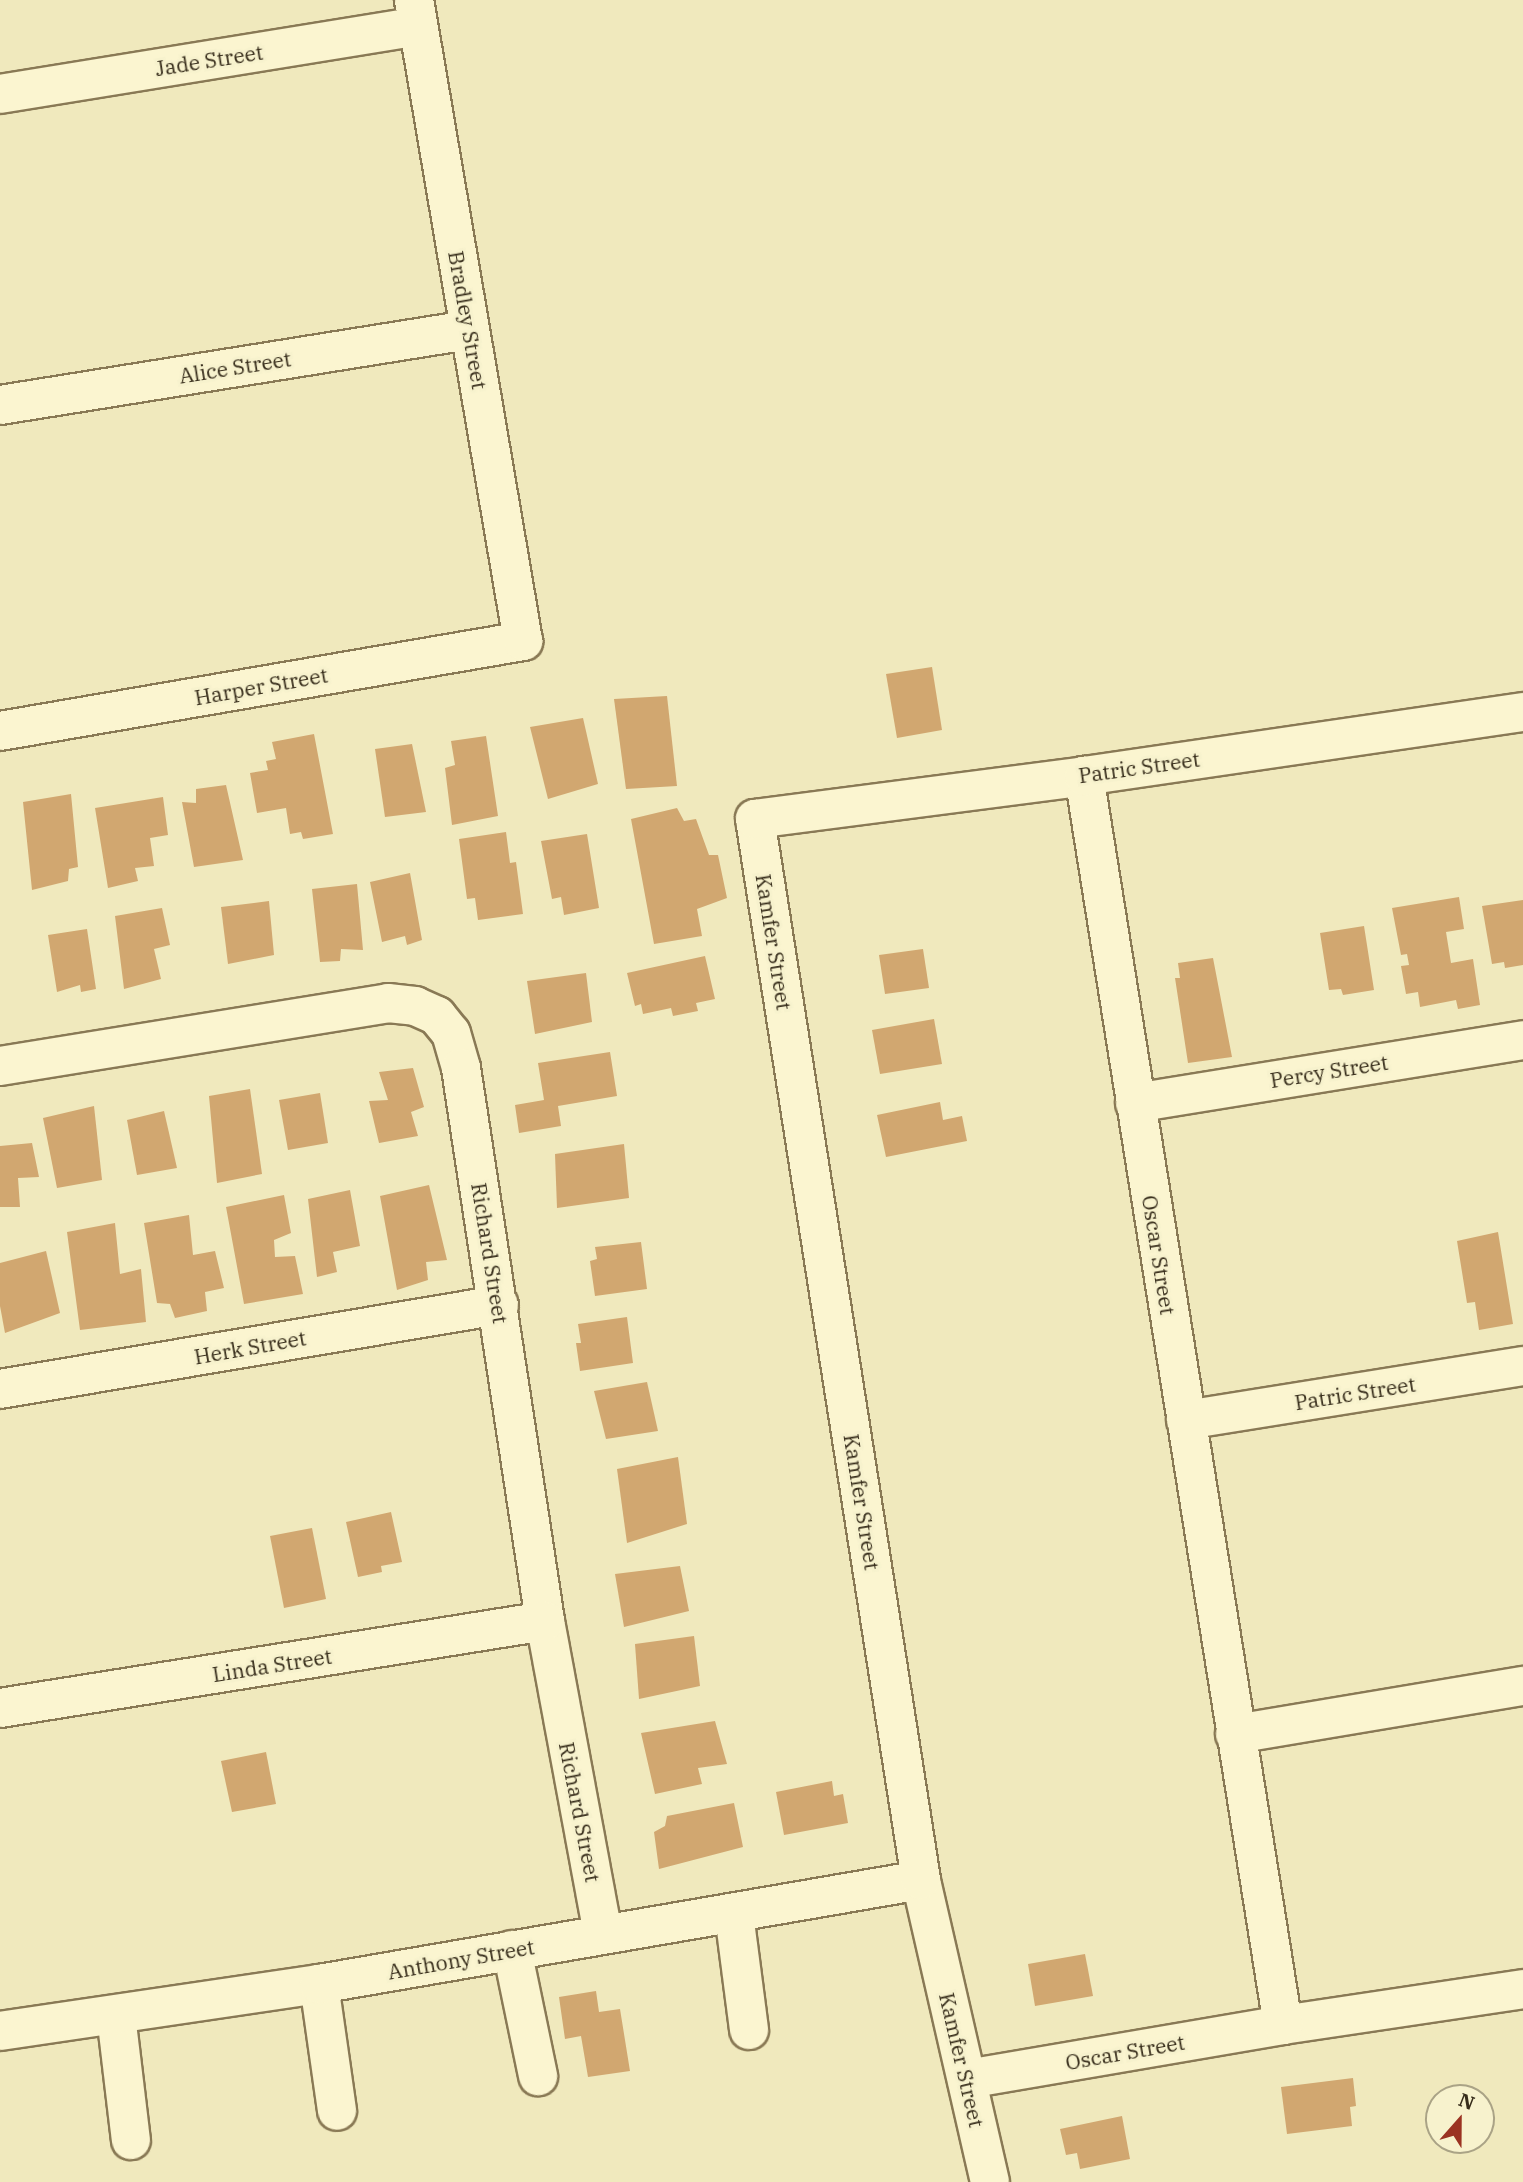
<!DOCTYPE html>
<html>
<head>
<meta charset="utf-8">
<style>
	body { margin:0 }
	#map { position:relative; width:1523px; height:2182px; overflow:hidden; background:#f0e9bd; font-family:"IBM Plex Serif",serif }
	div>[style] { position:absolute }
	[style*='--x'] { left:calc(var(--x)*1px); top:calc(var(--y)*1px); width:calc(var(--w)*1px); rotate:calc(var(--a)*1deg) }
	.building>* { inset:0; background:#d1a770 }
	.roads { filter:drop-shadow(2px 0 #897955) drop-shadow(-2px 0 #897955) drop-shadow(0 2px #897955) drop-shadow(0 -2px #897955) }
	.minor>* { height:38px; margin:-19px; padding:0 19px; transform-origin:19px; border-radius:19px; background:#fbf5d0 }
	span { translate:-50% -50%; white-space:nowrap; text-align:center; line-height:1.15; -webkit-text-stroke:6px #f7f2cd; paint-order:stroke }
	.street-label { font-size:21px; color:#372d1b }
	.north { position:absolute; left:1425px; top:2084px; width:70px; height:70px; box-sizing:border-box; background:#f7f2cd; border:2px solid #aaa386; border-radius:50%; rotate:21deg; font-size:19px; font-weight:700; line-height:28px; text-align:center; color:#372d1b }
	.north::after { content:''; display:block; margin:auto; width:24px; height:32px; background:#9b3322; clip-path:polygon(50% 0,100% 100%,50% 72%,0 100%) }
</style>
</head>
<body>
<div id="map">
	<div class="building">
		<div style="clip-path:polygon(932px 667px,942px 730px,897px 738px,886px 674px)"></div>
		<div style="clip-path:polygon(667px 696px,677px 786px,626px 789px,614px 699px)"></div>
		<div style="clip-path:polygon(583px 718px,598px 784px,548px 799px,530px 727px)"></div>
		<div style="clip-path:polygon(314px 734px,333px 834px,303px 839px,301px 832px,290px 834px,286px 808px,257px 813px,250px 773px,268px 770px,266px 761px,276px 759px,272px 742px)"></div>
		<div style="clip-path:polygon(486px 736px,498px 816px,452px 825px,445px 768px,455px 765px,451px 741px)"></div>
		<div style="clip-path:polygon(412px 744px,426px 812px,385px 817px,375px 749px)"></div>
		<div style="clip-path:polygon(226px 785px,243px 860px,194px 867px,182px 802px,196px 803px,196px 789px)"></div>
		<div style="clip-path:polygon(71px 794px,78px 867px,69px 869px,68px 881px,32px 890px,23px 802px)"></div>
		<div style="clip-path:polygon(163px 797px,168px 835px,150px 838px,154px 866px,135px 868px,138px 881px,108px 888px,95px 808px)"></div>
		<div style="clip-path:polygon(677px 808px,684px 821px,696px 819px,709px 855px,718px 855px,727px 898px,697px 909px,702px 936px,654px 944px,631px 819px)"></div>
		<div style="clip-path:polygon(506px 832px,510px 863px,516px 862px,523px 914px,478px 920px,475px 898px,467px 899px,459px 839px)"></div>
		<div style="clip-path:polygon(587px 834px,599px 908px,564px 915px,561px 897px,552px 899px,541px 841px)"></div>
		<div style="clip-path:polygon(410px 873px,422px 940px,407px 945px,405px 936px,382px 942px,370px 882px)"></div>
		<div style="clip-path:polygon(357px 884px,363px 950px,341px 949px,340px 961px,320px 962px,312px 889px)"></div>
		<div style="clip-path:polygon(1459px 897px,1464px 929px,1446px 932px,1451px 963px,1473px 959px,1480px 1005px,1458px 1009px,1456px 1000px,1420px 1007px,1418px 992px,1406px 994px,1401px 966px,1409px 965px,1407px 954px,1401px 955px,1392px 908px)"></div>
		<div style="clip-path:polygon(1523px 900px,1523px 965px,1505px 968px,1504px 962px,1492px 964px,1482px 906px)"></div>
		<div style="clip-path:polygon(269px 901px,274px 955px,228px 964px,221px 907px)"></div>
		<div style="clip-path:polygon(162px 908px,170px 945px,154px 949px,161px 979px,124px 989px,115px 916px)"></div>
		<div style="clip-path:polygon(1364px 926px,1374px 990px,1343px 995px,1341px 989px,1329px 990px,1320px 933px)"></div>
		<div style="clip-path:polygon(87px 929px,96px 989px,81px 992px,80px 985px,57px 992px,48px 935px)"></div>
		<div style="clip-path:polygon(923px 949px,929px 988px,885px 994px,879px 955px)"></div>
		<div style="clip-path:polygon(705px 956px,715px 999px,696px 1003px,698px 1011px,673px 1016px,671px 1008px,643px 1014px,641px 1004px,635px 1006px,627px 973px)"></div>
		<div style="clip-path:polygon(1213px 958px,1232px 1057px,1188px 1063px,1175px 978px,1180px 978px,1178px 963px)"></div>
		<div style="clip-path:polygon(586px 973px,592px 1022px,535px 1034px,527px 981px)"></div>
		<div style="clip-path:polygon(934px 1019px,942px 1064px,880px 1074px,872px 1030px)"></div>
		<div style="clip-path:polygon(610px 1052px,617px 1096px,558px 1106px,561px 1126px,519px 1133px,515px 1105px,544px 1100px,538px 1063px)"></div>
		<div style="clip-path:polygon(413px 1068px,424px 1107px,411px 1112px,418px 1136px,379px 1143px,369px 1101px,388px 1100px,379px 1072px)"></div>
		<div style="clip-path:polygon(250px 1089px,262px 1174px,217px 1183px,209px 1096px)"></div>
		<div style="clip-path:polygon(320px 1093px,328px 1143px,288px 1150px,279px 1100px)"></div>
		<div style="clip-path:polygon(940px 1102px,943px 1120px,962px 1116px,967px 1141px,886px 1157px,877px 1115px)"></div>
		<div style="clip-path:polygon(94px 1106px,102px 1180px,57px 1188px,43px 1118px)"></div>
		<div style="clip-path:polygon(164px 1111px,177px 1168px,137px 1175px,127px 1120px)"></div>
		<div style="clip-path:polygon(32px 1143px,39px 1177px,18px 1178px,20px 1207px,0 1207px,0 1146px)"></div>
		<div style="clip-path:polygon(624px 1144px,629px 1198px,557px 1208px,555px 1154px)"></div>
		<div style="clip-path:polygon(429px 1185px,447px 1260px,426px 1262px,428px 1280px,397px 1290px,380px 1196px)"></div>
		<div style="clip-path:polygon(350px 1190px,360px 1246px,333px 1252px,337px 1272px,317px 1277px,308px 1199px)"></div>
		<div style="clip-path:polygon(284px 1195px,291px 1233px,274px 1240px,275px 1257px,295px 1256px,303px 1294px,244px 1304px,226px 1207px)"></div>
		<div style="clip-path:polygon(189px 1215px,193px 1255px,215px 1251px,224px 1288px,205px 1292px,207px 1311px,175px 1318px,170px 1304px,157px 1303px,144px 1223px)"></div>
		<div style="clip-path:polygon(115px 1223px,120px 1274px,141px 1269px,146px 1322px,80px 1330px,67px 1232px)"></div>
		<div style="clip-path:polygon(1498px 1232px,1513px 1324px,1479px 1330px,1475px 1302px,1467px 1303px,1457px 1241px)"></div>
		<div style="clip-path:polygon(641px 1242px,647px 1289px,595px 1296px,590px 1261px,597px 1259px,595px 1247px)"></div>
		<div style="clip-path:polygon(46px 1251px,60px 1313px,5px 1333px,0 1306px,0 1263px)"></div>
		<div style="clip-path:polygon(627px 1317px,633px 1363px,580px 1371px,576px 1343px,581px 1343px,578px 1324px)"></div>
		<div style="clip-path:polygon(647px 1382px,658px 1431px,606px 1439px,594px 1391px)"></div>
		<div style="clip-path:polygon(678px 1457px,687px 1524px,627px 1543px,617px 1469px)"></div>
		<div style="clip-path:polygon(391px 1512px,402px 1562px,381px 1566px,382px 1572px,358px 1577px,346px 1522px)"></div>
		<div style="clip-path:polygon(312px 1528px,326px 1599px,284px 1608px,270px 1536px)"></div>
		<div style="clip-path:polygon(680px 1566px,689px 1611px,624px 1627px,615px 1574px)"></div>
		<div style="clip-path:polygon(694px 1636px,700px 1686px,639px 1699px,635px 1644px)"></div>
		<div style="clip-path:polygon(715px 1721px,727px 1764px,698px 1768px,702px 1784px,655px 1794px,641px 1733px)"></div>
		<div style="clip-path:polygon(266px 1752px,276px 1804px,232px 1812px,221px 1761px)"></div>
		<div style="clip-path:polygon(832px 1781px,834px 1796px,843px 1794px,848px 1823px,784px 1835px,776px 1792px)"></div>
		<div style="clip-path:polygon(734px 1803px,743px 1847px,659px 1869px,654px 1832px,665px 1826px,667px 1816px)"></div>
		<div style="clip-path:polygon(1085px 1954px,1093px 1996px,1035px 2006px,1028px 1964px)"></div>
		<div style="clip-path:polygon(596px 1991px,599px 2012px,620px 2009px,630px 2071px,588px 2077px,581px 2036px,565px 2039px,559px 1997px)"></div>
		<div style="clip-path:polygon(1353px 2078px,1356px 2106px,1350px 2107px,1352px 2126px,1287px 2134px,1281px 2087px)"></div>
		<div style="clip-path:polygon(1122px 2116px,1130px 2159px,1080px 2169px,1077px 2153px,1066px 2155px,1060px 2129px)"></div>
	</div>
	<div class="roads">
		<div class="minor">
			<div style="--x:0;--y:94;--w:423;--a:-9.2"></div>
			<div style="--x:0;--y:405;--w:475;--a:-9.1"></div>
			<div style="--x:0;--y:731;--w:531;--a:-9.76"></div>
			<div style="--x:523;--y:641;--w:650;--a:-99.65"></div>
			<div style="--x:0;--y:1066;--w:393;--a:-9.2"></div>
			<div style="--x:388;--y:1003;--w:27;--a:6"></div>
			<div style="--x:415;--y:1006;--w:24;--a:24"></div>
			<div style="--x:437;--y:1016;--w:22;--a:51"></div>
			<div style="--x:451;--y:1033;--w:36;--a:74"></div>
			<div style="--x:461;--y:1068;--w:559;--a:81.36"></div>
			<div style="--x:545;--y:1621;--w:318;--a:79.5"></div>
			<div style="--x:1135;--y:1103;--w:393;--a:-9.2"></div>
			<div style="--x:0;--y:1389;--w:506;--a:-9.56"></div>
			<div style="--x:1186;--y:1420;--w:341;--a:-9.1"></div>
			<div style="--x:0;--y:1708;--w:552;--a:-9.07"></div>
			<div style="--x:1235;--y:1734;--w:292;--a:-9.5"></div>
			<div style="--x:734;--y:1914;--w:117;--a:82.6"></div>
			<div style="--x:512;--y:1950;--w:129;--a:78.3"></div>
			<div style="--x:319;--y:1984;--w:128;--a:81.9"></div>
			<div style="--x:116;--y:2015;--w:126;--a:83.2"></div>
			<div style="--x:1283;--y:2025;--w:243;--a:-8.5"></div>
			<div style="--x:0;--y:2031;--w:322;--a:-8.4"></div>
			<div style="--x:319;--y:1984;--w:611;--a:-9.8"></div>
			<div style="--x:967;--y:2079;--w:321;--a:-9.7"></div>
			<div style="--x:1283;--y:2025;--w:1265;--a:-99.05"></div>
			<div style="--x:990;--y:2182;--w:310;--a:-102.9"></div>
			<div style="--x:921;--y:1880;--w:1074;--a:-98.89"></div>
			<div style="--x:755;--y:819;--w:332;--a:-7.4"></div>
			<div style="--x:1084;--y:776;--w:444;--a:-8.3"></div>
		</div>
	</div>
	<div class="street-label">
		<span style="left:209px;top:60px;rotate:-9deg">Jade Street</span>
		<span style="left:468px;top:320px;rotate:80deg">Bradley Street</span>
		<span style="left:235px;top:367px;rotate:-9deg">Alice Street</span>
		<span style="left:261px;top:686px;rotate:-10deg">Harper Street</span>
		<span style="left:1139px;top:767px;rotate:-8deg">Patric Street</span>
		<span style="left:774px;top:942px;rotate:81deg">Kamfer Street</span>
		<span style="left:1329px;top:1071px;rotate:-9deg">Percy Street</span>
		<span style="left:490px;top:1253px;rotate:81deg">Richard Street</span>
		<span style="left:1159px;top:1255px;rotate:81deg">Oscar Street</span>
		<span style="left:250px;top:1347px;rotate:-10deg">Herk Street</span>
		<span style="left:1355px;top:1393px;rotate:-9deg">Patric Street</span>
		<span style="left:862px;top:1502px;rotate:81deg">Kamfer Street</span>
		<span style="left:272px;top:1665px;rotate:-9deg">Linda Street</span>
		<span style="left:580px;top:1812px;rotate:79deg">Richard Street</span>
		<span style="left:461px;top:1959px;rotate:-10deg">Anthony Street</span>
		<span style="left:1125px;top:2052px;rotate:-10deg">Oscar Street</span>
		<span style="left:962px;top:2060px;rotate:77deg">Kamfer Street</span>
	</div>
	<div class="north">N</div>
</div>
</body>
</html>
